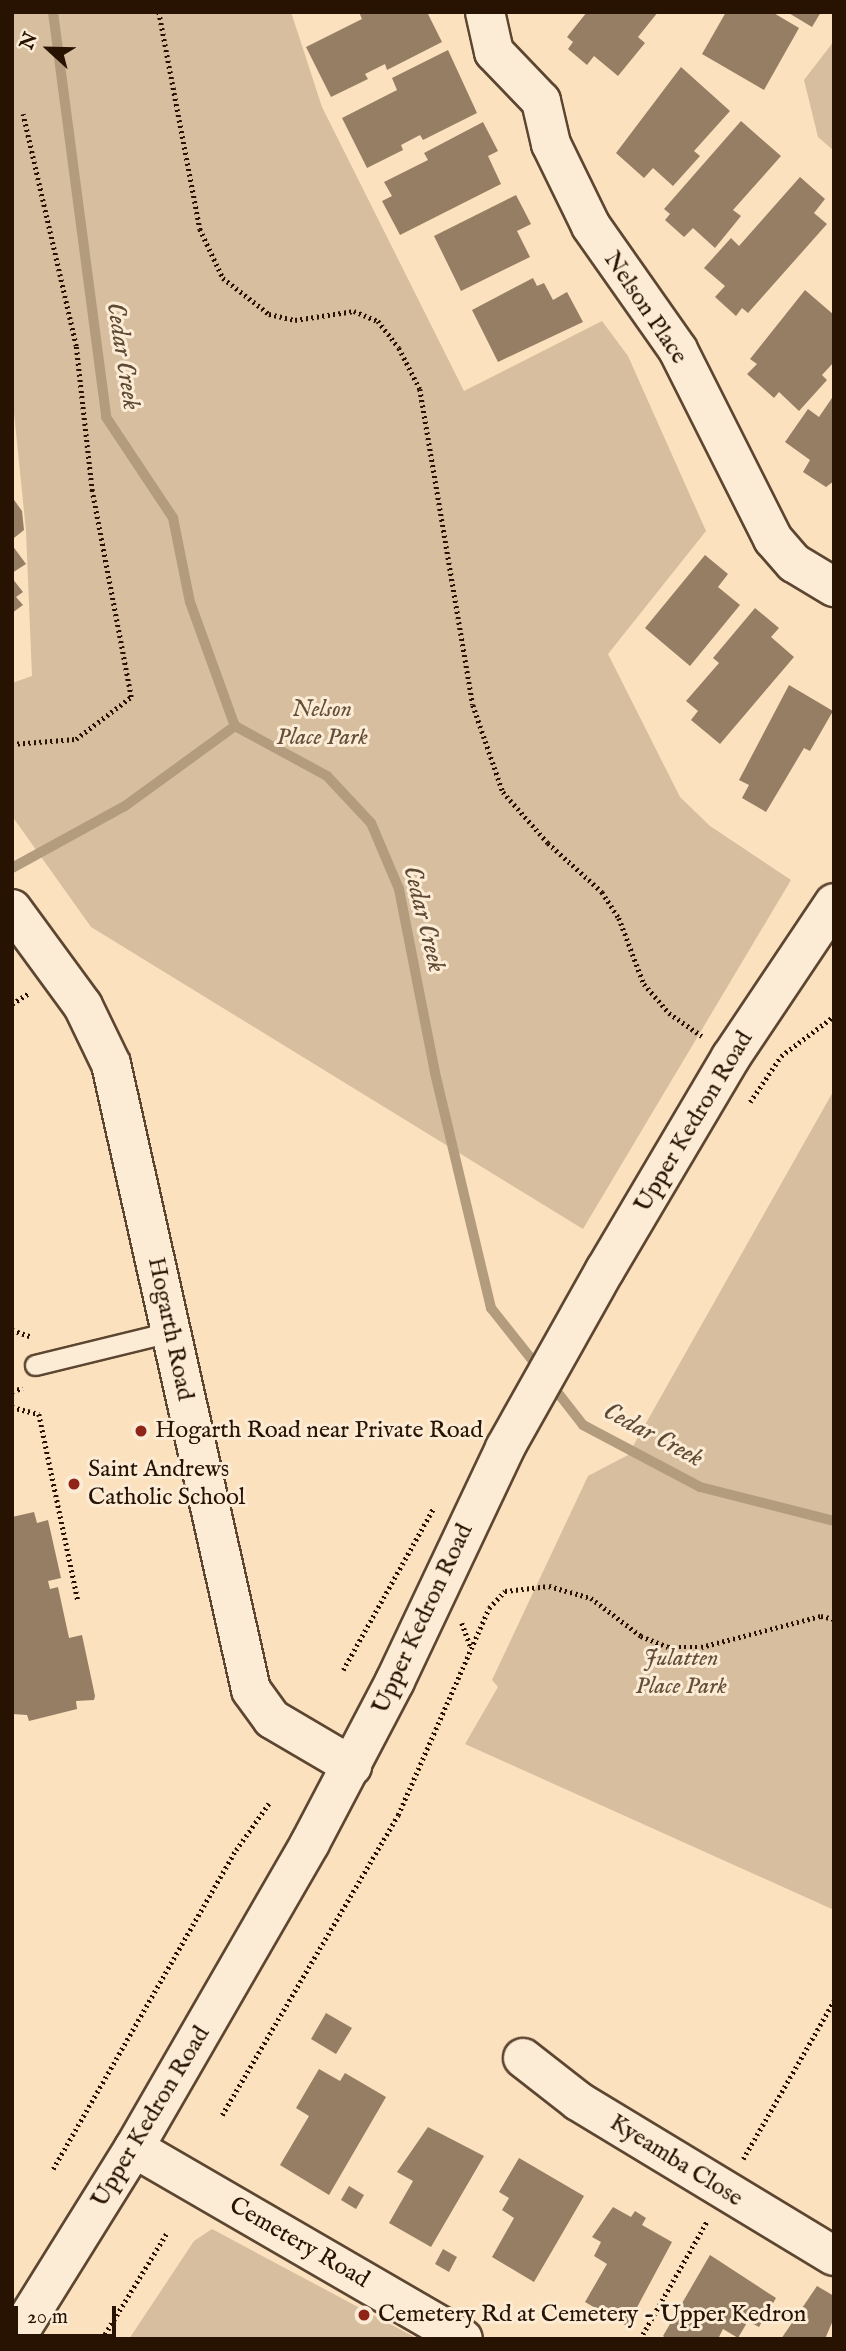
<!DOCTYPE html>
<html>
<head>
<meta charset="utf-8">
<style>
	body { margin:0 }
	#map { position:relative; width:846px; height:2351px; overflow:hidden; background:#fbe1be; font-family:"IM FELL English",serif }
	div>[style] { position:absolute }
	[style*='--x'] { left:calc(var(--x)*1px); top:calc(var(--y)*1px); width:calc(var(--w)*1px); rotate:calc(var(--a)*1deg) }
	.green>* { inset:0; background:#d7be9e }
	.stream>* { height:10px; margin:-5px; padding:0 5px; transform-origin:5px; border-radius:5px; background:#b39b7e }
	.building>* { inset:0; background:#967e64 }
	.path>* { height:4.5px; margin-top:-2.25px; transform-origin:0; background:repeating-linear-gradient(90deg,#281202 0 2px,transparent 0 5.5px) }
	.roads { filter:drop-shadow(2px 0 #5d4631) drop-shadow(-2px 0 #5d4631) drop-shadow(0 2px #5d4631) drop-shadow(0 -2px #5d4631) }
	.service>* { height:19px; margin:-9.5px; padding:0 9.5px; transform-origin:9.5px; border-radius:9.5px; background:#fcecd5 }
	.minor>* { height:38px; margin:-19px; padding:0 19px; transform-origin:19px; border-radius:19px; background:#fcecd5 }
	.tertiary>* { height:38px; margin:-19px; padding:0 19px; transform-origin:19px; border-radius:19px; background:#fcecd5 }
	.secondary>* { height:38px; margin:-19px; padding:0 19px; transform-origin:19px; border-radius:19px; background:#fcecd5 }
	.dots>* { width:19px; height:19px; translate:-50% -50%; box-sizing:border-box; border:4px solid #fcecd5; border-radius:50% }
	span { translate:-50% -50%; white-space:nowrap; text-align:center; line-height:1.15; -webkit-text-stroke:6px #fcecd5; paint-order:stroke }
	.street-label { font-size:24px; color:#281202 }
	.park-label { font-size:24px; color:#654e39; font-style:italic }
	.poi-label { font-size:24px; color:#281202 }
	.left { translate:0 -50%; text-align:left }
	.water-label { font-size:26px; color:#604934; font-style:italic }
	.frame { position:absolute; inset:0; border:14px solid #281202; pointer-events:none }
	.north { position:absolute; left:14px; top:14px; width:70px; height:70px; -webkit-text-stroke:5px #fcecd5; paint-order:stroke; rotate:292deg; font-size:19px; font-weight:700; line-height:28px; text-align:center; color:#281202 }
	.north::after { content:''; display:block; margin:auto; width:24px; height:32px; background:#281202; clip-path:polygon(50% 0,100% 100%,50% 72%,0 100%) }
	.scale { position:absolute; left:14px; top:2306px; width:102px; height:32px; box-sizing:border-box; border:4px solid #281202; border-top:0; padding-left:9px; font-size:21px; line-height:24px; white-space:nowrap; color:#281202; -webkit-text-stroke:5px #fcecd5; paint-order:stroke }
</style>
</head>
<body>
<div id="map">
	<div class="green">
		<div style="clip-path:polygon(12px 12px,291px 12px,322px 107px,464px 391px,602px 321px,628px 356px,706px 531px,608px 654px,680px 797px,710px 826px,791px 880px,583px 1229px,91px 927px,12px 816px,12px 683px,32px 676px,26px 531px,12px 393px)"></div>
		<div style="clip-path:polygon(834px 41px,834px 151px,818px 137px,804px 80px)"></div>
		<div style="clip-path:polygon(834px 1090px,834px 1910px,465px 1744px,498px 1687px,492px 1680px,588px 1476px,628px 1455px)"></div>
		<div style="clip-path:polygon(212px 2229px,268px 2259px,418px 2339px,129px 2339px,194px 2241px)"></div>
	</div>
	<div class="stream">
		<div style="--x:53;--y:12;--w:408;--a:82.5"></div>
		<div style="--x:106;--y:417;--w:121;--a:56.4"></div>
		<div style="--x:173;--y:518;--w:86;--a:78.6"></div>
		<div style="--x:190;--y:602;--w:132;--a:70.1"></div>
		<div style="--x:235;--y:726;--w:105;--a:28.5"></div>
		<div style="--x:327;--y:776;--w:64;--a:46.9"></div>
		<div style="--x:371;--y:823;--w:72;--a:67"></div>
		<div style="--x:399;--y:889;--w:187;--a:78.9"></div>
		<div style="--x:435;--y:1073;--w:242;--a:76.6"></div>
		<div style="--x:491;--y:1308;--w:80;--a:51.6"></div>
		<div style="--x:12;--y:868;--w:129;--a:-28.8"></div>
		<div style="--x:125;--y:806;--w:136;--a:-36"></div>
		<div style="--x:551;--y:1384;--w:52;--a:52"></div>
		<div style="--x:583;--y:1425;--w:132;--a:27.9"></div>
		<div style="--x:700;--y:1487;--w:138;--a:14.2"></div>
	</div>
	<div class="building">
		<div style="clip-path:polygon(359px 12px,427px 12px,442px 42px,387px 70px,385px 64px,365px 74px,368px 79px,331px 97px,306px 47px,362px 19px)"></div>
		<div style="clip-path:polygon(587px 12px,658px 12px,638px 37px,645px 43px,618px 76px,594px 56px,587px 65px,568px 49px,573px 42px,567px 37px)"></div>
		<div style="clip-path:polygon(726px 12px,772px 12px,799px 28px,764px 90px,702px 54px)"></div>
		<div style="clip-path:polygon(787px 12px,821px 12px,812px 27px)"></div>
		<div style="clip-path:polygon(448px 50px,477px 113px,423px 140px,420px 135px,401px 145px,403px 150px,367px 168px,342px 118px,397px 90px,392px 78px)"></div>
		<div style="clip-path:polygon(681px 67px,730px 111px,694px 151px,700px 156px,673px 186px,653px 168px,644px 178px,616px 153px)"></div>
		<div style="clip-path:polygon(741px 121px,781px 156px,733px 210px,741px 216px,715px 248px,693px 228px,684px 237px,665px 220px,670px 214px,664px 209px)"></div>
		<div style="clip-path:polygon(483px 122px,498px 151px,488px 156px,501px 184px,400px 235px,382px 201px,392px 196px,384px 182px,428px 160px,424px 153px)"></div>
		<div style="clip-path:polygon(800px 177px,825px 199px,814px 213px,827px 224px,748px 313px,742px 308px,736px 316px,715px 297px,725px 286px,704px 268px,731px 238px,739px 246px)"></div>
		<div style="clip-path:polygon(516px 195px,531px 224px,517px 231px,530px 257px,461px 291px,434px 236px)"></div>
		<div style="clip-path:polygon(533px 278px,537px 286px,544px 283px,553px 300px,567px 292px,583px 322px,498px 362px,472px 310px)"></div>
		<div style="clip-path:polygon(805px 290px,834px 315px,834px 362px,822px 375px,827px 380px,799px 411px,779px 392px,774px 398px,747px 374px,757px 364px,750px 359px)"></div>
		<div style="clip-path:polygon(834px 395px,834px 481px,826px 487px,803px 472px,810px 460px,785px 442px,808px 409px,819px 417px)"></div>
		<div style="clip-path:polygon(12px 497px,22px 511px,24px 530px,14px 538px)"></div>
		<div style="clip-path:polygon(12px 545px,26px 564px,12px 573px)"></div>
		<div style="clip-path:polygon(705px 555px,728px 574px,718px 587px,740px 605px,690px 666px,645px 628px)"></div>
		<div style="clip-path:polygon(12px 578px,23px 592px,16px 597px,23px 605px,12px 613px)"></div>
		<div style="clip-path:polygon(755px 608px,779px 628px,771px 637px,794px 657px,720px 744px,691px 720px,698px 711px,686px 701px,719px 663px,713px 658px)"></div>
		<div style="clip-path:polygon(789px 685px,833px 711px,810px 751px,804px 748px,766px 812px,742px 798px,749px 785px,739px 780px)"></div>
		<div style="clip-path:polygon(34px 1512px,37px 1523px,48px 1520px,61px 1578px,48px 1581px,50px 1589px,58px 1587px,69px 1638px,82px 1635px,95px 1696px,94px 1700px,76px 1701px,77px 1709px,29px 1721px,27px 1715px,12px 1714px,12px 1517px)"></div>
		<div style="clip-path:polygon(326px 2013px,352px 2028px,336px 2054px,311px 2039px)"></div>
		<div style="clip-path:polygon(319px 2069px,340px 2081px,345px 2073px,386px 2097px,329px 2195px,280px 2165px,309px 2116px,296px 2108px)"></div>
		<div style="clip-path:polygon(428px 2127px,484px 2156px,431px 2247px,389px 2223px,413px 2181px,397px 2172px)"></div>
		<div style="clip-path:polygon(519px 2158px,584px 2196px,534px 2282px,492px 2257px,514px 2218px,502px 2210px,509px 2198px,499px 2192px)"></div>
		<div style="clip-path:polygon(349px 2186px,364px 2195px,356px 2209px,341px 2200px)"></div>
		<div style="clip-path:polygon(613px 2207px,631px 2217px,635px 2211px,646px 2218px,642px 2225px,672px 2242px,627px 2326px,585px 2302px,607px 2264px,594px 2256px,601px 2242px,592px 2237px)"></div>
		<div style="clip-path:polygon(443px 2249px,457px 2257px,449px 2272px,435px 2264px)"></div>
		<div style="clip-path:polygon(710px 2255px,776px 2298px,759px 2327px,748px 2321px,738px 2338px,723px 2329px,718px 2339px,667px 2339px,663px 2336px)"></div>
		<div style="clip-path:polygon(817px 2286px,834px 2296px,834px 2318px,825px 2339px,781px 2339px)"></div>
	</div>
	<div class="path">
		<div style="--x:159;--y:12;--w:221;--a:79.3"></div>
		<div style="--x:200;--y:229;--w:54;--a:64.9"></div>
		<div style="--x:223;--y:278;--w:58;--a:38"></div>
		<div style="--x:269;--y:314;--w:27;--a:13"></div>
		<div style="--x:295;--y:320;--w:60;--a:-8.7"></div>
		<div style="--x:354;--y:311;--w:26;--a:23"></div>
		<div style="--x:378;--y:321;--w:34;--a:52"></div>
		<div style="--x:399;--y:348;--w:46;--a:62.9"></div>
		<div style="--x:420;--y:389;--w:320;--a:80.5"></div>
		<div style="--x:473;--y:705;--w:92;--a:71"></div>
		<div style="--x:503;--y:792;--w:68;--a:48.6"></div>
		<div style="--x:548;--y:843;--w:73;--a:42.2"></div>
		<div style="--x:602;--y:892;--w:31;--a:57"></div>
		<div style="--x:619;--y:918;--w:71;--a:69.3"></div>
		<div style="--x:644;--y:984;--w:38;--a:49"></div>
		<div style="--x:669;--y:1013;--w:40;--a:34.9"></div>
		<div style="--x:12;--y:744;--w:64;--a:-4.5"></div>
		<div style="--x:76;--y:739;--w:69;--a:-37.4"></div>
		<div style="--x:131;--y:697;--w:210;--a:-100.7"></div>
		<div style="--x:92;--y:491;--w:146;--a:-96.3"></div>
		<div style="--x:76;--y:346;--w:238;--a:-102.9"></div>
		<div style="--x:12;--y:1004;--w:20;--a:-33"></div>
		<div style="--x:750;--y:1102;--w:55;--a:-56"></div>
		<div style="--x:781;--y:1056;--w:66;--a:-37"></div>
		<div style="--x:12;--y:1330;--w:21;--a:19"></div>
		<div style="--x:12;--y:1391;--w:11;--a:-15"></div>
		<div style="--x:12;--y:1407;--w:28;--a:15"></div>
		<div style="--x:39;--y:1414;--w:191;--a:78.2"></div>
		<div style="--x:462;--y:1623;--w:27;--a:70"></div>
		<div style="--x:343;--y:1670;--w:184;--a:-60.8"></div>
		<div style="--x:222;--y:2115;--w:348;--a:-59.6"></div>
		<div style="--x:398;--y:1815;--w:226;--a:-66.3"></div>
		<div style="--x:489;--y:1608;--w:23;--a:-47"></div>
		<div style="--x:505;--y:1591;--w:44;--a:-6.5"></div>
		<div style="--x:549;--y:1586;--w:44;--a:15.9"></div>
		<div style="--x:591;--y:1598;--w:63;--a:37.2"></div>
		<div style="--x:641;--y:1636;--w:29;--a:22"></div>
		<div style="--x:668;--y:1647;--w:33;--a:0"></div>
		<div style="--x:701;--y:1647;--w:124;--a:-14.5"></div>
		<div style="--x:821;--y:1616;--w:13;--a:13"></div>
		<div style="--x:743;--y:2159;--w:182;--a:-60.1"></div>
		<div style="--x:53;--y:2169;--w:368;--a:-60.2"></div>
		<div style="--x:236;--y:1850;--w:57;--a:-54.9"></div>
		<div style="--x:102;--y:2339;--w:123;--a:-58.6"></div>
		<div style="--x:640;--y:2339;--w:136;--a:-60.4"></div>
	</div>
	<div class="roads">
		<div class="service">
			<div style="--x:35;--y:1365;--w:139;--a:-13.7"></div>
		</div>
		<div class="minor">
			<div style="--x:485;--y:12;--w:41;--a:77.3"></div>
			<div style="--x:494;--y:52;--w:68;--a:46.2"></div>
			<div style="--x:541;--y:101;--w:44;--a:76.9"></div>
			<div style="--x:551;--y:144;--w:91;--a:64"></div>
			<div style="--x:591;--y:226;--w:151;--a:54.9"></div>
			<div style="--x:678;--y:350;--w:212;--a:63.3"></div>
			<div style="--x:773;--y:539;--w:32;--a:49"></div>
			<div style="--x:794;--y:563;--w:47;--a:31"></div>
			<div style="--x:523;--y:2058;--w:70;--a:38"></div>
			<div style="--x:578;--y:2101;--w:299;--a:31.2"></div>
			<div style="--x:134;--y:2148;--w:380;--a:30.1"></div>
		</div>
		<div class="tertiary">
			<div style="--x:12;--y:909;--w:120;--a:53.8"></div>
			<div style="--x:83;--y:1006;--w:64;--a:64.2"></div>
			<div style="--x:111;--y:1064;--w:641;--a:77.39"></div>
			<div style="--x:251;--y:1690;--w:36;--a:54"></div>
			<div style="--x:272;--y:1719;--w:93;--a:30.4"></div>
		</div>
		<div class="secondary">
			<div style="--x:15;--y:2339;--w:225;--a:-58.1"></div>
			<div style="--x:134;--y:2148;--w:352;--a:-60"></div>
			<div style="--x:310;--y:1843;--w:183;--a:-62.3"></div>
			<div style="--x:395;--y:1681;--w:258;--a:-64.7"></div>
			<div style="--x:505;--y:1448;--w:204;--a:-60.7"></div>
			<div style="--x:605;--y:1270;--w:247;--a:-59.4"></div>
			<div style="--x:731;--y:1057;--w:185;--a:-56.2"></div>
		</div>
	</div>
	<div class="dots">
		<div style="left:141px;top:1431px;background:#8f2418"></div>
		<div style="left:74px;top:1484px;background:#8f2418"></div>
		<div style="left:364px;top:2315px;background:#8f2418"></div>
	</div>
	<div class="street-label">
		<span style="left:645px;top:308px;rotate:56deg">Nelson Place</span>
		<span style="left:694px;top:1122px;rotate:-59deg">Upper Kedron Road</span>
		<span style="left:170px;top:1329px;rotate:78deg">Hogarth Road</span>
		<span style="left:423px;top:1619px;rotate:-65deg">Upper Kedron Road</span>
		<span style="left:151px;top:2117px;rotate:-59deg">Upper Kedron Road</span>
		<span style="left:676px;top:2161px;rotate:32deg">Kyeamba Close</span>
		<span style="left:299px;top:2243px;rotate:30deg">Cemetery Road</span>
	</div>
	<div class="park-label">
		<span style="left:322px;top:724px">Nelson<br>Place Park</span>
		<span style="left:681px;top:1673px">Julatten<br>Place Park</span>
	</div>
	<div class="poi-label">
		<span class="left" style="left:155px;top:1431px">Hogarth Road near Private Road</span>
		<span class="left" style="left:88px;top:1484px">Saint Andrews<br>Catholic School</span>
		<span class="left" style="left:378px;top:2315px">Cemetery Rd at Cemetery - Upper Kedron</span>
	</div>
	<div class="water-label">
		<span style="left:123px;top:356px;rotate:81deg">Cedar Creek</span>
		<span style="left:424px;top:919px;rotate:76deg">Cedar Creek</span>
		<span style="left:653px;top:1435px;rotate:28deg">Cedar Creek</span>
	</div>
	<div class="frame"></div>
	<div class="north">N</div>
	<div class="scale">20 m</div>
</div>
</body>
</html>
